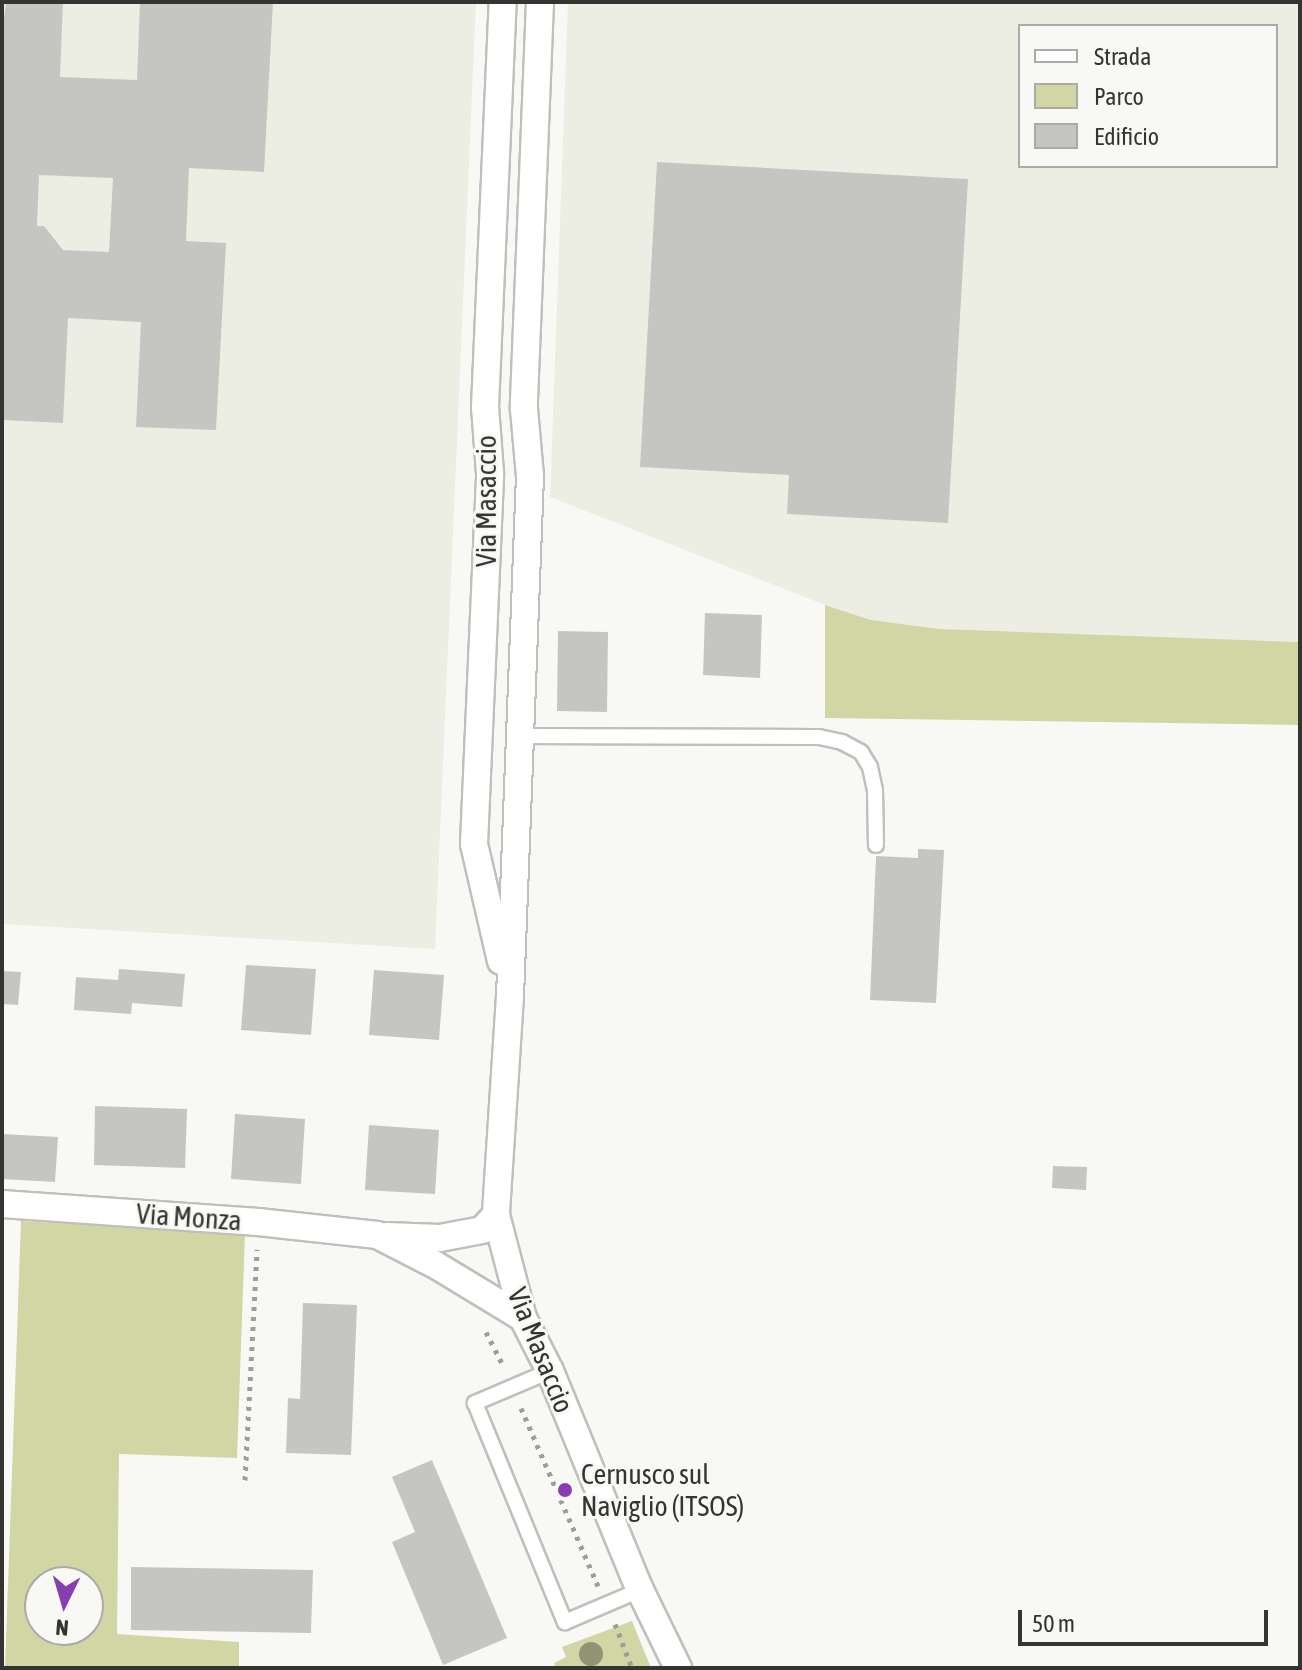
<!DOCTYPE html>
<html>
<head>
<meta charset="utf-8">
<style>
	body { margin:0 }
	#map { position:relative; width:1302px; height:1670px; overflow:hidden; background:#f8f9f5; font-family:"Asap Condensed",sans-serif }
	div>[style] { position:absolute }
	[style*='--x'] { left:calc(var(--x)*1px); top:calc(var(--y)*1px); width:calc(var(--w)*1px); rotate:calc(var(--a)*1deg) }
	.built>* { inset:0; background:#edeee3 }
	.green>* { inset:0; background:#d2d6a4 }
	.building>* { inset:0; background:#c5c6c2 }
	.path>* { height:5px; margin-top:-2.5px; transform-origin:0; background:repeating-linear-gradient(90deg,#9d9e9b 0 4px,transparent 0 10px) }
	.roads { filter:drop-shadow(2px 0 #bfbfbb) drop-shadow(-2px 0 #bfbfbb) drop-shadow(0 2px #bfbfbb) drop-shadow(0 -2px #bfbfbb) }
	.service>* { height:14px; margin:-7px; padding:0 7px; transform-origin:7px; border-radius:7px; background:#fff }
	.minor>* { height:26px; margin:-13px; padding:0 13px; transform-origin:13px; border-radius:13px; background:#fff }
	.trees>* { width:24px; height:24px; margin:-12px; border-radius:50%; background:#929373 }
	.dots>* { width:22px; height:22px; translate:-50% -50%; box-sizing:border-box; border:4px solid #f8f9f5; border-radius:50% }
	span { translate:-50% -50%; white-space:nowrap; text-align:center; line-height:1.15; -webkit-text-stroke:6px #f8f9f5; paint-order:stroke }
	.street-label { font-size:28px; color:#343432 }
	.poi-label { font-size:28px; color:#343432 }
	.left { translate:0 -50%; text-align:left }
	.frame { position:absolute; inset:0; border:4px solid #343432; pointer-events:none }
	.legend { position:absolute; left:1018px; top:24px; width:260px; height:144px; box-sizing:border-box; background:#f8f9f5; border:2px solid #aaaaa7; margin:0; padding:10px 14px; list-style:none; font-size:24px; color:#343432 }
	.legend li { display:flex; align-items:center; gap:16px; height:40px }
	.legend b { width:40px; border:2px solid #aaaaa7 }
	.north { position:absolute; left:24px; top:1566px; width:80px; height:80px; box-sizing:border-box; background:#f8f9f5; border:2px solid #aaaaa7; border-radius:50%; rotate:185deg; font-size:22px; font-weight:700; line-height:32px; text-align:center; color:#343432 }
	.north::after { content:''; display:block; margin:auto; width:28px; height:36px; background:#883eb0; clip-path:polygon(50% 0,100% 100%,50% 72%,0 100%) }
	.scale { position:absolute; left:1018px; top:1610px; width:250px; height:36px; box-sizing:border-box; border:4px solid #343432; border-top:0; padding-left:10px; font-size:24px; line-height:28px; white-space:nowrap; color:#343432; -webkit-text-stroke:6px #f8f9f5; paint-order:stroke }
</style>
</head>
<body>
<div id="map">
	<div class="built">
		<div style="clip-path:polygon(2px 2px,476px 2px,435px 949px,2px 924px)"></div>
		<div style="clip-path:polygon(evenodd,568px 2px,1300px 2px,1300px 642px,940px 629px,871px 620px,825px 605px,550px 497px,568px 2px,1020px 26px,1276px 26px,1276px 166px,1020px 166px,1020px 26px)"></div>
	</div>
	<div class="green">
		<div style="clip-path:polygon(825px 605px,871px 620px,940px 629px,1300px 642px,1300px 725px,825px 718px)"></div>
		<div style="clip-path:polygon(evenodd,21px 1221px,245px 1234px,237px 1458px,119px 1454px,117px 1634px,239px 1642px,239px 1668px,5px 1668px,21px 1221px,40px 1582px,88px 1582px,88px 1630px,40px 1630px,40px 1582px)"></div>
		<div style="clip-path:polygon(632px 1621px,651px 1668px,556px 1668px,554px 1663px,566px 1657px,562px 1647px)"></div>
	</div>
	<div class="building">
		<div style="clip-path:polygon(evenodd,6px 2px,63px 2px,60px 77px,137px 80px,140px 2px,273px 2px,264px 172px,189px 168px,186px 241px,226px 243px,216px 430px,136px 427px,141px 322px,68px 318px,63px 423px,2px 420px,2px 36px,6px 2px,39px 175px,113px 178px,109px 252px,63px 250px,44px 226px,37px 226px,39px 175px)"></div>
		<div style="clip-path:polygon(657px 162px,968px 179px,948px 523px,787px 514px,789px 475px,640px 467px)"></div>
		<div style="clip-path:polygon(705px 613px,762px 615px,760px 678px,703px 675px)"></div>
		<div style="clip-path:polygon(558px 631px,608px 632px,607px 712px,557px 711px)"></div>
		<div style="clip-path:polygon(918px 849px,944px 850px,936px 1003px,870px 1000px,876px 856px,918px 858px)"></div>
		<div style="clip-path:polygon(246px 965px,316px 969px,311px 1035px,241px 1030px)"></div>
		<div style="clip-path:polygon(119px 969px,185px 974px,182px 1007px,132px 1003px,131px 1014px,74px 1010px,76px 977px,118px 980px)"></div>
		<div style="clip-path:polygon(374px 970px,444px 975px,439px 1040px,369px 1035px)"></div>
		<div style="clip-path:polygon(2px 971px,21px 972px,18px 1005px,2px 1004px)"></div>
		<div style="clip-path:polygon(95px 1106px,187px 1109px,185px 1168px,94px 1165px)"></div>
		<div style="clip-path:polygon(235px 1114px,305px 1119px,301px 1184px,231px 1179px)"></div>
		<div style="clip-path:polygon(369px 1125px,439px 1130px,435px 1194px,365px 1190px)"></div>
		<div style="clip-path:polygon(2px 1134px,58px 1137px,55px 1182px,2px 1179px)"></div>
		<div style="clip-path:polygon(1053px 1166px,1087px 1167px,1086px 1190px,1052px 1188px)"></div>
		<div style="clip-path:polygon(303px 1303px,357px 1305px,351px 1455px,286px 1453px,288px 1398px,300px 1399px)"></div>
		<div style="clip-path:polygon(432px 1460px,507px 1638px,443px 1665px,392px 1542px,415px 1532px,392px 1477px)"></div>
		<div style="clip-path:polygon(131px 1567px,313px 1570px,311px 1633px,131px 1630px)"></div>
	</div>
	<div class="path">
		<div style="--x:486;--y:1332;--w:37;--a:63"></div>
		<div style="--x:521;--y:1408;--w:194;--a:66.6"></div>
		<div style="--x:245;--y:1480;--w:231;--a:-87"></div>
		<div style="--x:615;--y:1624;--w:47;--a:68.9"></div>
	</div>
	<div class="roads">
		<div class="service">
			<div style="--x:519;--y:736;--w:300;--a:0.2"></div>
			<div style="--x:819;--y:737;--w:24;--a:12"></div>
			<div style="--x:842;--y:742;--w:21;--a:28"></div>
			<div style="--x:861;--y:752;--w:17;--a:59"></div>
			<div style="--x:870;--y:767;--w:24;--a:78"></div>
			<div style="--x:875;--y:790;--w:55;--a:89"></div>
			<div style="--x:550;--y:1371;--w:82;--a:156.9"></div>
			<div style="--x:475;--y:1403;--w:237;--a:67.7"></div>
			<div style="--x:565;--y:1622;--w:82;--a:-23.1"></div>
		</div>
		<div class="minor">
			<div style="--x:540;--y:2;--w:407;--a:92.3"></div>
			<div style="--x:524;--y:409;--w:67;--a:84.9"></div>
			<div style="--x:530;--y:476;--w:520;--a:92.2"></div>
			<div style="--x:510;--y:996;--w:219;--a:93.7"></div>
			<div style="--x:496;--y:1215;--w:106;--a:75.3"></div>
			<div style="--x:523;--y:1318;--w:59;--a:63"></div>
			<div style="--x:550;--y:1371;--w:237;--a:67.7"></div>
			<div style="--x:640;--y:1590;--w:87;--a:64"></div>
			<div style="--x:501;--y:961;--w:120;--a:-103"></div>
			<div style="--x:474;--y:844;--w:371;--a:-87.5"></div>
			<div style="--x:490;--y:473;--w:66;--a:-94.3"></div>
			<div style="--x:485;--y:407;--w:405;--a:-87.5"></div>
			<div style="--x:2;--y:1204;--w:257;--a:4"></div>
			<div style="--x:258;--y:1222;--w:120;--a:6.2"></div>
			<div style="--x:377;--y:1235;--w:64;--a:27"></div>
			<div style="--x:434;--y:1264;--w:104;--a:31.2"></div>
			<div style="--x:387;--y:1236;--w:53;--a:2.2"></div>
			<div style="--x:440;--y:1238;--w:43;--a:-10.8"></div>
			<div style="--x:482;--y:1230;--w:21;--a:-47"></div>
		</div>
	</div>
	<div class="trees">
		<div style="left:591px;top:1654px"></div>
	</div>
	<div class="dots">
		<div style="left:565px;top:1490px;background:#883eb0"></div>
	</div>
	<div class="street-label">
		<span style="left:486px;top:501px;rotate:-90deg">Via Masaccio</span>
		<span style="left:189px;top:1217px;rotate:4deg">Via Monza</span>
		<span style="left:541px;top:1350px;rotate:68deg">Via Masaccio</span>
	</div>
	<div class="poi-label">
		<span class="left" style="left:581px;top:1490px">Cernusco sul<br>Naviglio (ITSOS)</span>
	</div>
	<div class="frame"></div>
	<ul class="legend">
	<li><b style="height:10px;background:#fff"></b>Strada</li>
	<li><b style="height:22px;background:#d2d6a4"></b>Parco</li>
	<li><b style="height:22px;background:#c5c6c2"></b>Edificio</li>
	</ul>
	<div class="north">N</div>
	<div class="scale">50 m</div>
</div>
</body>
</html>
